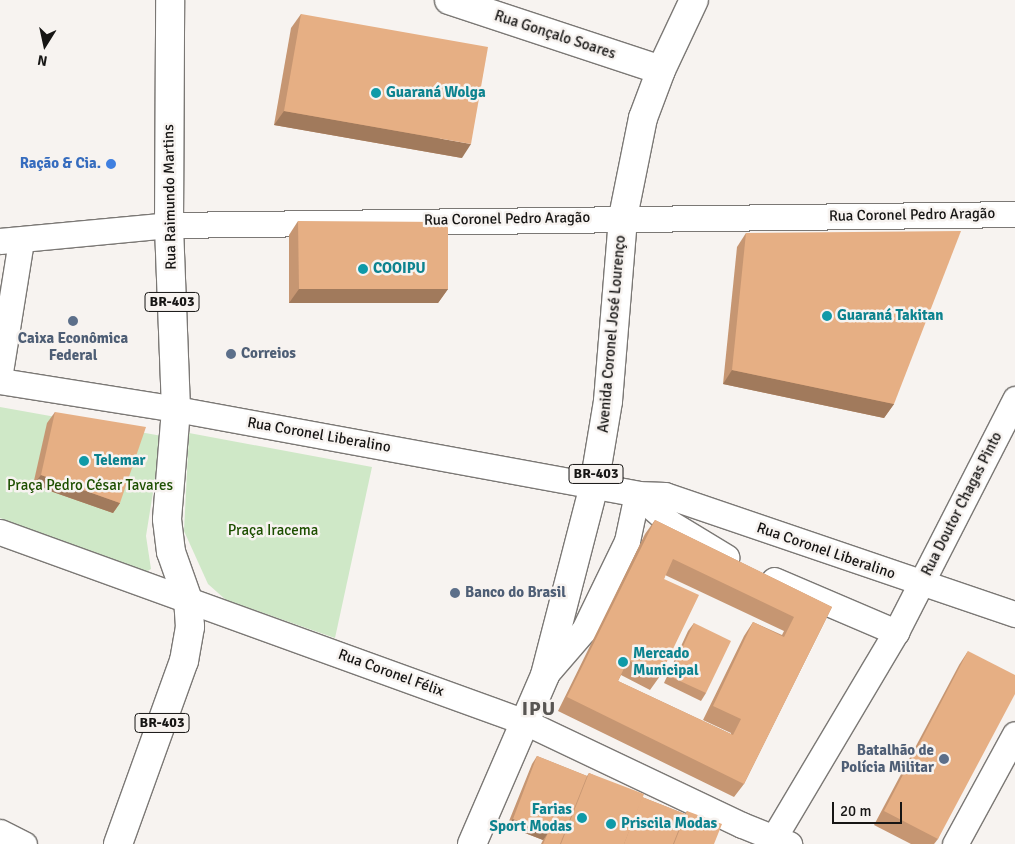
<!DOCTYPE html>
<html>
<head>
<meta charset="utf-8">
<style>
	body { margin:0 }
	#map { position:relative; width:1015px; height:844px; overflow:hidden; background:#f7f3f0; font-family:Signika,sans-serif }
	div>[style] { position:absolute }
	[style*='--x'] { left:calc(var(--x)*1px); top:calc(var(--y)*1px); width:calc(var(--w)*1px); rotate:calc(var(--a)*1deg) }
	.green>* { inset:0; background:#cfe8c7 }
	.roads { filter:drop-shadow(1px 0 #7b7875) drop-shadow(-1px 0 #7b7875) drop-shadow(0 1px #7b7875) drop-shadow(0 -1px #7b7875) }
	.street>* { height:25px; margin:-12.5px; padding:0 12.5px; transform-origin:12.5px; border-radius:12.5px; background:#fff }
	.secondary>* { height:28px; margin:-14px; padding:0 14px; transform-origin:14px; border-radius:14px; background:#fff }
	.primary>* { height:28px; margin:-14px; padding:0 14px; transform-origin:14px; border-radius:14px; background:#fff }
	.wall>* { inset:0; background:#c69672 }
	.shaded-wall>* { inset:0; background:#a17a5c }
	.building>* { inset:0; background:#e6af84 }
	.dots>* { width:14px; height:14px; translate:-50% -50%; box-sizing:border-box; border:2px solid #f7f3f0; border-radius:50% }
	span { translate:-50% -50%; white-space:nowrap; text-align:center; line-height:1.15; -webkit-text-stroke:5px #f7f3f0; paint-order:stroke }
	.shield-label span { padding:1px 4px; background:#f7f3f0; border:1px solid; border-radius:4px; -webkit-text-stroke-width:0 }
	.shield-label { font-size:14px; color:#161514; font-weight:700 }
	.street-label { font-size:15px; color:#161514 }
	.culture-label { font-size:15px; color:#0d838f; font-weight:700 }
	.left { translate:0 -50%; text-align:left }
	.right { translate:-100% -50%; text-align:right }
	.shop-label { font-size:15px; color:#366cbe; font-weight:700 }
	.service-label { font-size:15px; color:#4e5e75; font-weight:700 }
	.park-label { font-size:15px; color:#1d4f00 }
	.district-label { font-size:20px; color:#585552; font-weight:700; letter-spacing:1px }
	.north { position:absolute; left:20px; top:20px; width:50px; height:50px; -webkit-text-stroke:4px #f7f3f0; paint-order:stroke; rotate:190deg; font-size:14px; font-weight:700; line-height:20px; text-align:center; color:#161514 }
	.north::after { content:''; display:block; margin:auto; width:18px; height:22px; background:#161514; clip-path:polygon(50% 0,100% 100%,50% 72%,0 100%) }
	.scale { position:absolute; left:832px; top:802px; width:70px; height:22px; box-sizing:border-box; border:2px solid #161514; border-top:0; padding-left:6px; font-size:15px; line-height:18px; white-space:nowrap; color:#161514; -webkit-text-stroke:4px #f7f3f0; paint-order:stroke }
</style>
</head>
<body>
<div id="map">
	<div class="green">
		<div style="clip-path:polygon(0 407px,162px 436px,146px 536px,151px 569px,144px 573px,0 518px)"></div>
		<div style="clip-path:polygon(189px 433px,372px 467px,335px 638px,226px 600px,208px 584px,184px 531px)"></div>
	</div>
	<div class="roads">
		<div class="street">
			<div style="--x:0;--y:241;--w:170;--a:-5.4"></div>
			<div style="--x:169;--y:225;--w:846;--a:-0.74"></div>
			<div style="--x:0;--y:372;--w:133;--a:-80.9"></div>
			<div style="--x:0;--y:381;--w:178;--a:9"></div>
			<div style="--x:176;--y:409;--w:469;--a:10.4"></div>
			<div style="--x:637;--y:494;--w:28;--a:2"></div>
			<div style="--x:665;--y:495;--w:370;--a:18.8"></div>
			<div style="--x:637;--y:494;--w:44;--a:41.3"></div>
			<div style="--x:670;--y:523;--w:66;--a:31.3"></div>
			<div style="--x:0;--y:532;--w:558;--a:19.9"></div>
			<div style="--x:525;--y:722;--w:240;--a:25.4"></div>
			<div style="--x:742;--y:825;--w:51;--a:22"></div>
			<div style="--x:774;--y:580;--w:133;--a:23.1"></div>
			<div style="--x:545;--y:675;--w:60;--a:-49.1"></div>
			<div style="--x:584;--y:630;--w:99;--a:-64.2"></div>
			<div style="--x:627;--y:541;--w:48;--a:-78"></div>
			<div style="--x:0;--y:832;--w:27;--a:27"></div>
			<div style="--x:770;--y:844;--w:247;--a:-59.3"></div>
			<div style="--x:896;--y:632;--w:262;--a:-62.9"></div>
			<div style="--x:955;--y:844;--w:125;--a:-61.4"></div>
		</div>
		<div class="secondary">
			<div style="--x:449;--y:0;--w:223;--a:18.3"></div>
		</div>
		<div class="primary">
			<div style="--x:118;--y:844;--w:195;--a:-70.2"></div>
			<div style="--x:184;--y:661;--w:35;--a:-80"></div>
			<div style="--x:190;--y:627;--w:27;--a:-94"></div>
			<div style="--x:188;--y:600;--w:51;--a:-109.5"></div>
			<div style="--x:171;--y:552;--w:33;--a:-97"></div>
			<div style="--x:167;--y:519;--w:110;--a:-85.3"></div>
			<div style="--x:176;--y:409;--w:184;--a:-92.2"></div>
			<div style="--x:169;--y:225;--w:225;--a:-89.7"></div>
			<div style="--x:472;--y:844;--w:184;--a:-66.6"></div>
			<div style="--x:545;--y:675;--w:196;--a:-75.5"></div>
			<div style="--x:594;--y:485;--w:85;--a:-80.5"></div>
			<div style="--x:608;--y:401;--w:185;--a:-85.3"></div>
			<div style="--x:623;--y:217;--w:101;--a:-78.6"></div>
			<div style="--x:643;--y:118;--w:51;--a:-69.4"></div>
			<div style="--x:661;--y:70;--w:77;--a:-64.8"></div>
		</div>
	</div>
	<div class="wall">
		<div style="clip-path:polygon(301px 14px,462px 158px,274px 125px,291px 28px)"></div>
		<div style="clip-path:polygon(298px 221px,448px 289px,438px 303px,289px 303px,289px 235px)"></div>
		<div style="clip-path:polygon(746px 233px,894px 404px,884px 418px,723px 384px,737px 247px)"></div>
		<div style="clip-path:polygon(55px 412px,120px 503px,113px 513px,33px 485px,47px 423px)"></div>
		<div style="clip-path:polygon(evenodd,655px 520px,832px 607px,744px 784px,734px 797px,558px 711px,645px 534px,655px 520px,665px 575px,784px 631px,782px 635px,753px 622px,744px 636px,703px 720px,731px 733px,731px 734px,618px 681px,621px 675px,650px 690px,660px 676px,664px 579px,665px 575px)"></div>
		<div style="clip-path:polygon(694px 623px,706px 693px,701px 701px,664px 683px,688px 631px)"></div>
		<div style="clip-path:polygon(968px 651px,938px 839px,934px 844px,911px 844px,874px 825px,959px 665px)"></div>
		<div style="clip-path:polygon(537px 756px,587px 776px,589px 773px,642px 797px,685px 814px,687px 811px,714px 844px,541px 844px,543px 840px,507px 826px,532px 764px)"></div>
	</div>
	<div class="shaded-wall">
		<div style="clip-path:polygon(284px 111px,471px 144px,462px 158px,274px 125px)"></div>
		<div style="clip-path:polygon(299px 289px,448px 289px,438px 303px,289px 303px)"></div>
		<div style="clip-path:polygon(732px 370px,894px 404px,884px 418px,723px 384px)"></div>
		<div style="clip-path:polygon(41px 475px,120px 503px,113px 513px,33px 485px)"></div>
		<div style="clip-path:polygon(513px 819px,548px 833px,543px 840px,507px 826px)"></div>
	</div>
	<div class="building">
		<div style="clip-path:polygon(301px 14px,488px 47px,471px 144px,284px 111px)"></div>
		<div style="clip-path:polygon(298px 221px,448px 222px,448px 289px,299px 289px)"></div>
		<div style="clip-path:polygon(961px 231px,894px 404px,732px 370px,746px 233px)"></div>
		<div style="clip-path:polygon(55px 412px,146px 427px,120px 503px,41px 475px)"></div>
		<div style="clip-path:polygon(evenodd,655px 520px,832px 607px,744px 784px,567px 697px,655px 520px,673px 559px,794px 617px,784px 637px,753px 622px,713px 706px,741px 719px,733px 735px,618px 681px,628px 660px,660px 676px,699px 595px,664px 579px,673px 559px)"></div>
		<div style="clip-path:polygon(694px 623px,731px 641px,706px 693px,669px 676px)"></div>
		<div style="clip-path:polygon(968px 651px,1015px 675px,1015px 694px,938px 839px,884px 811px)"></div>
		<div style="clip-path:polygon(537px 756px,587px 776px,560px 844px,543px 844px,548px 833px,513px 819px)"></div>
		<div style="clip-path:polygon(589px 773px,644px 794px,624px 844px,561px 844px)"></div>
		<div style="clip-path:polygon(642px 797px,685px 814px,673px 844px,624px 844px)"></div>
		<div style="clip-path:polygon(687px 811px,722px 824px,714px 844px,674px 844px)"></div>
	</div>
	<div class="dots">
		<div style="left:376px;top:93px;background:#0f9aa8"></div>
		<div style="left:111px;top:164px;background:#3f7fe0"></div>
		<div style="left:363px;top:269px;background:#0f9aa8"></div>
		<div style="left:827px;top:316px;background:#0f9aa8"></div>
		<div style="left:73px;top:321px;background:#5c6f8a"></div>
		<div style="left:231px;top:354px;background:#5c6f8a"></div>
		<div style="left:84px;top:461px;background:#0f9aa8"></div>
		<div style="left:455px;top:593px;background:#5c6f8a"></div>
		<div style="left:623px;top:662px;background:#0f9aa8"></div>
		<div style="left:944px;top:759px;background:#5c6f8a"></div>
		<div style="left:582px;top:818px;background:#0f9aa8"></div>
		<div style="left:611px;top:824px;background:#0f9aa8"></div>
	</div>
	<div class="shield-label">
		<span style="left:172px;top:302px">BR-403</span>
		<span style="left:596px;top:474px">BR-403</span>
		<span style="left:162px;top:723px">BR-403</span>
	</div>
	<div class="street-label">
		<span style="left:555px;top:35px;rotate:18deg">Rua Gonçalo Soares</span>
		<span style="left:170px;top:197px;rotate:-91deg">Rua Raimundo Martins</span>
		<span style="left:912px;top:215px;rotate:-1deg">Rua Coronel Pedro Aragão</span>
		<span style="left:507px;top:219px;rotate:-1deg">Rua Coronel Pedro Aragão</span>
		<span style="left:612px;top:334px;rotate:-85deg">Avenida Coronel José Lourenço</span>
		<span style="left:319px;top:435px;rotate:10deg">Rua Coronel Liberalino</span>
		<span style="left:962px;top:504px;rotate:-63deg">Rua Doutor Chagas Pinto</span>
		<span style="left:826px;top:551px;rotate:19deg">Rua Coronel Liberalino</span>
		<span style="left:391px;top:673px;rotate:20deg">Rua Coronel Félix</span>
	</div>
	<div class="culture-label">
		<span class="left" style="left:386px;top:93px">Guaraná Wolga</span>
		<span class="left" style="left:373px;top:269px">COOIPU</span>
		<span class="left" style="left:837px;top:316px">Guaraná Takitan</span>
		<span class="left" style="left:94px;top:461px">Telemar</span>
		<span class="left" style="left:633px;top:662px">Mercado<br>Municipal</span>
		<span class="right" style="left:572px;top:818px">Farias<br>Sport Modas</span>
		<span class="left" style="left:621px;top:824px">Priscila Modas</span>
	</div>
	<div class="shop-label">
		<span class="right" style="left:101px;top:164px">Ração &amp; Cia.</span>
	</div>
	<div class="service-label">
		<span style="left:73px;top:347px">Caixa Econômica<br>Federal</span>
		<span class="left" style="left:241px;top:354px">Correios</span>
		<span class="left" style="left:465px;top:593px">Banco do Brasil</span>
		<span class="right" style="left:934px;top:759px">Batalhão de<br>Polícia Militar</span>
	</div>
	<div class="park-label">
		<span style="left:90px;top:486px">Praça Pedro César Tavares</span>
		<span style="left:273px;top:531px">Praça Iracema</span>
	</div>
	<div class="district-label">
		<span style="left:539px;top:708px">IPU</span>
	</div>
	<div class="north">N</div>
	<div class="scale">20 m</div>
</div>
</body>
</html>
